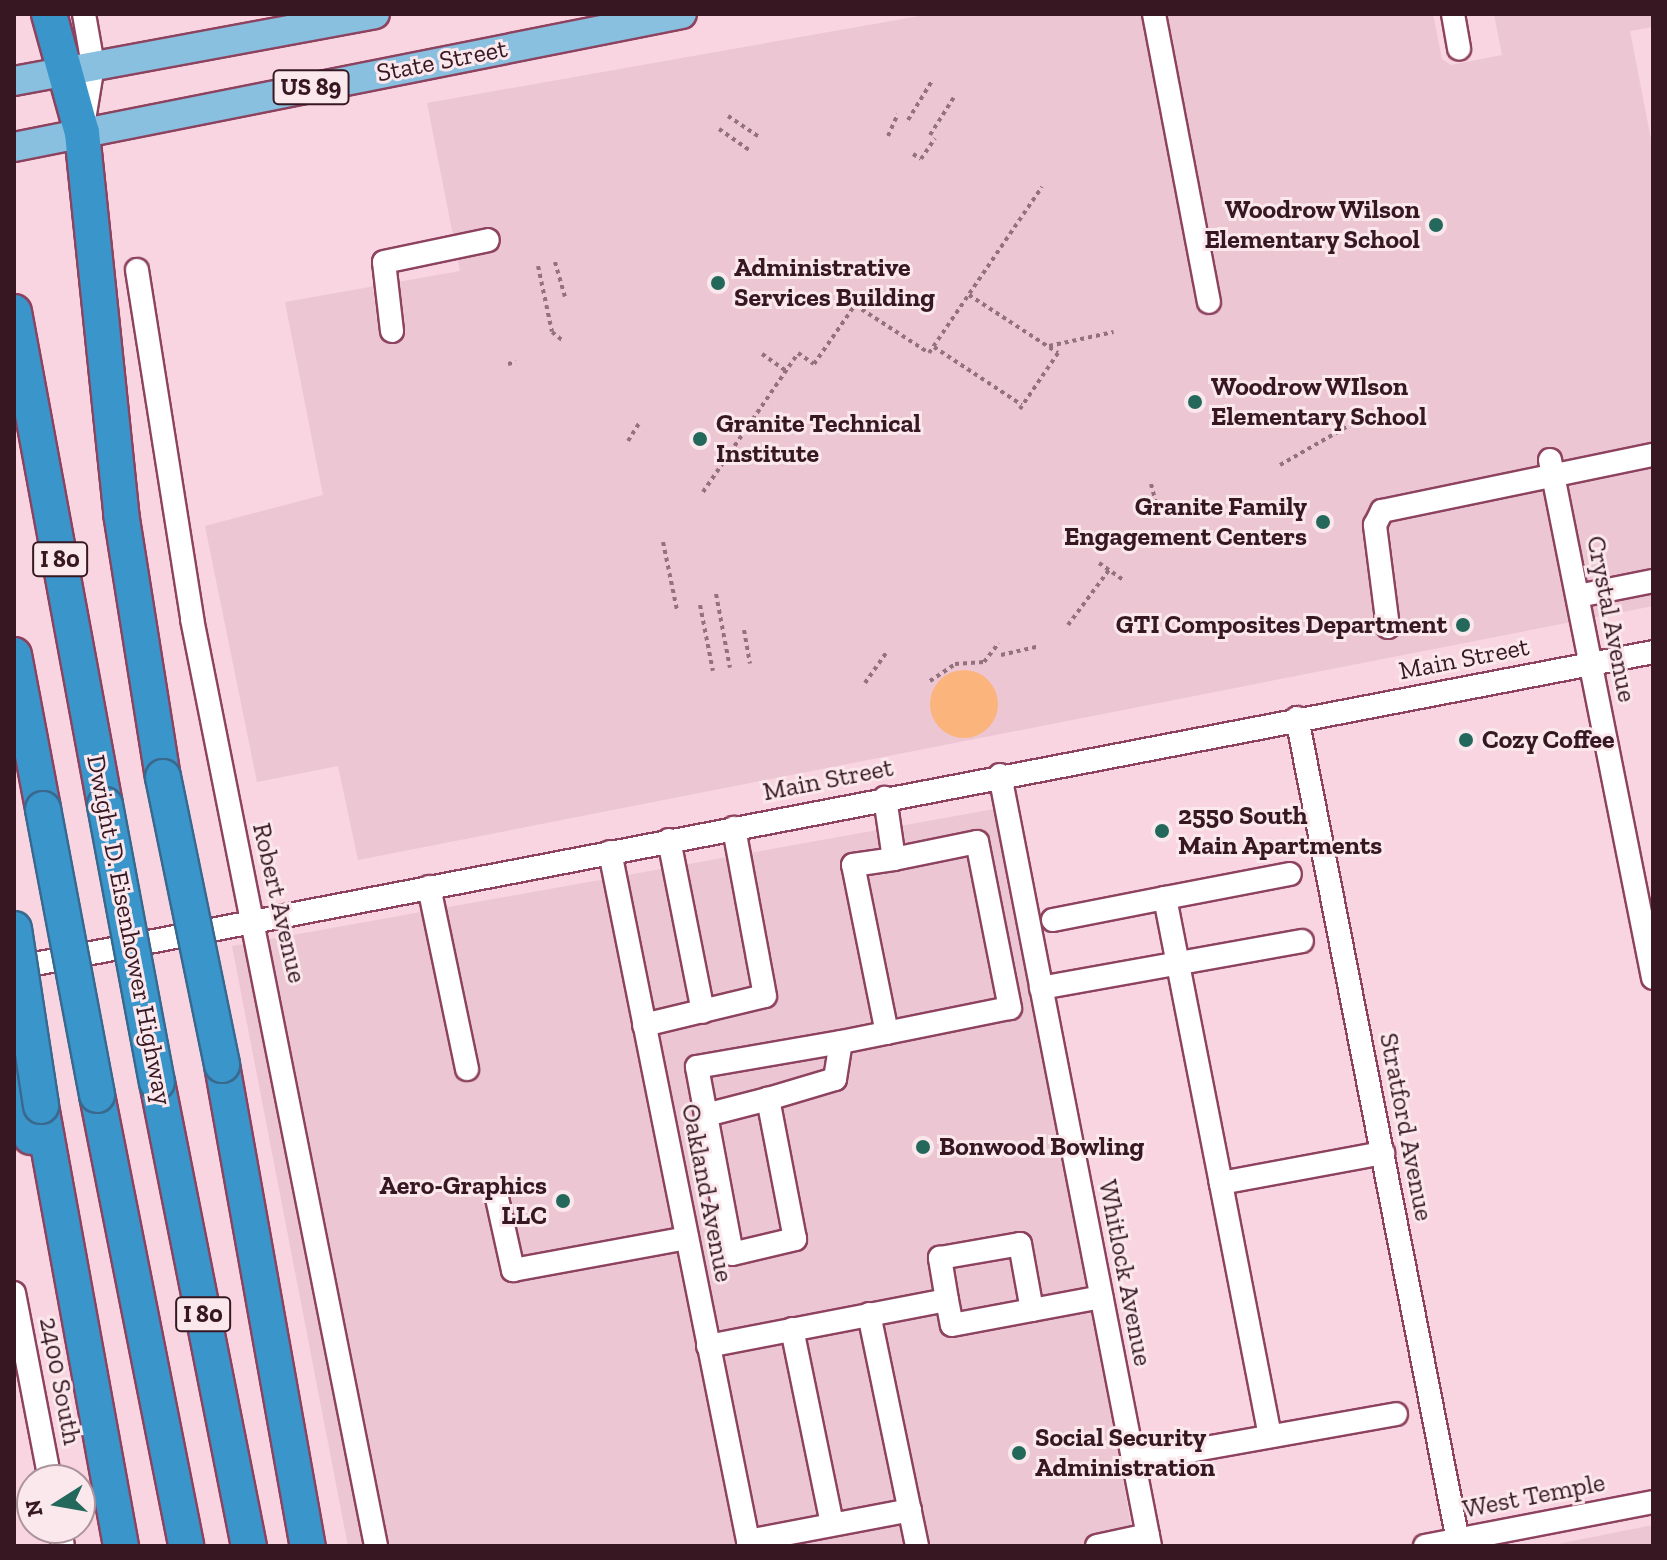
<!DOCTYPE html>
<html>
<head>
<meta charset="utf-8">
<style>
	body { margin:0 }
	#map { position:relative; width:1667px; height:1560px; overflow:hidden; background:#f8d5e0; font-family:"Zilla Slab",serif }
	div>[style] { position:absolute }
	[style*='--x'] { left:calc(var(--x)*1px); top:calc(var(--y)*1px); width:calc(var(--w)*1px); rotate:calc(var(--a)*1deg) }
	.built>* { inset:0; background:#ecc6d2 }
	.green>* { inset:0; background:#fcb47d }
	.round { border-radius:50% }
	.path>* { height:4px; margin-top:-2px; transform-origin:0; background:repeating-linear-gradient(90deg,#93727d 0 4px,transparent 0 8px) }
	.roads { filter:drop-shadow(2px 0 #8d435f) drop-shadow(-2px 0 #8d435f) drop-shadow(0 2px #8d435f) drop-shadow(0 -2px #8d435f) }
	.minor>* { height:22px; margin:-11px; padding:0 11px; transform-origin:11px; border-radius:11px; background:#fff }
	.major>* { height:28px; margin:-14px; padding:0 14px; transform-origin:14px; border-radius:14px; background:#89bfdf }
	.highway>* { height:34px; margin:-17px; padding:0 17px; transform-origin:17px; border-radius:17px; background:#3a95ca }
	.bridges { filter:drop-shadow(2px 0 #39698f) drop-shadow(-2px 0 #39698f) drop-shadow(0 2px #39698f) drop-shadow(0 -2px #39698f) }
	.highway-bridge>* { height:34px; margin:-17px; padding:0 17px; transform-origin:17px; border-radius:17px; background:#3a95ca }
	.dots>* { width:22px; height:22px; translate:-50% -50%; box-sizing:border-box; border:4px solid #fae8ed; border-radius:50% }
	span { translate:-50% -50%; white-space:nowrap; text-align:center; line-height:1.15; -webkit-text-stroke:6px #fae8ed; paint-order:stroke }
	.shield-label span { padding:2px 6px; background:#fae8ed; border:2px solid; border-radius:6px; -webkit-text-stroke-width:0 }
	.shield-label { font-size:24px; color:#361722; font-weight:700 }
	.street-label { font-size:26px; color:#361722 }
	.poi-label { font-size:26px; color:#361722; font-weight:700 }
	.right { translate:-100% -50%; text-align:right }
	.left { translate:0 -50%; text-align:left }
	.frame { position:absolute; inset:0; border:16px solid #361722; pointer-events:none }
	.north { position:absolute; left:16px; top:1464px; width:80px; height:80px; box-sizing:border-box; background:#fae8ed; border:2px solid #ac949c; border-radius:50%; rotate:259deg; font-size:22px; font-weight:700; line-height:32px; text-align:center; color:#361722 }
	.north::after { content:''; display:block; margin:auto; width:28px; height:36px; background:#23685b; clip-path:polygon(50% 0,100% 100%,50% 72%,0 100%) }
</style>
</head>
<body>
<div id="map">
	<div class="built">
		<div style="clip-path:polygon(931px 14px,1433px 14px,1442px 59px,1451px 65px,1502px 55px,1494px 14px,1653px 14px,1653px 27px,1630px 31px,1653px 150px,1653px 606px,358px 860px,338px 766px,257px 782px,205px 526px,323px 495px,285px 302px,460px 271px,427px 103px)"></div>
		<div style="clip-path:polygon(1000px 808px,1135px 1546px,348px 1546px,232px 946px)"></div>
		<div style="clip-path:polygon(1653px 1525px,1653px 1546px,1548px 1546px)"></div>
	</div>
	<div class="green">
		<div class="round" style="left:930px;top:670px;width:68px;height:68px"></div>
	</div>
	<div class="path">
		<div style="--x:728;--y:116;--w:37;--a:34"></div>
		<div style="--x:908;--y:120;--w:46;--a:-58.4"></div>
		<div style="--x:719;--y:129;--w:37;--a:35"></div>
		<div style="--x:930;--y:135;--w:45;--a:-57.7"></div>
		<div style="--x:888;--y:136;--w:24;--a:-66"></div>
		<div style="--x:913;--y:154;--w:9;--a:32"></div>
		<div style="--x:921;--y:159;--w:25;--a:-56"></div>
		<div style="--x:555;--y:262;--w:36;--a:74"></div>
		<div style="--x:538;--y:266;--w:67;--a:78"></div>
		<div style="--x:552;--y:332;--w:14;--a:39"></div>
		<div style="--x:969;--y:295;--w:106;--a:33.1"></div>
		<div style="--x:1058;--y:353;--w:68;--a:124.2"></div>
		<div style="--x:1049;--y:346;--w:66;--a:-12.2"></div>
		<div style="--x:934;--y:347;--w:105;--a:33.4"></div>
		<div style="--x:762;--y:354;--w:29;--a:35"></div>
		<div style="--x:508;--y:364;--w:8;--a:-14"></div>
		<div style="--x:752;--y:421;--w:22;--a:34"></div>
		<div style="--x:628;--y:441;--w:22;--a:-58"></div>
		<div style="--x:1280;--y:465;--w:111;--a:-29.8"></div>
		<div style="--x:1151;--y:484;--w:24;--a:75"></div>
		<div style="--x:703;--y:492;--w:168;--a:-55.6"></div>
		<div style="--x:798;--y:353;--w:19;--a:35"></div>
		<div style="--x:814;--y:364;--w:72;--a:-55.2"></div>
		<div style="--x:855;--y:305;--w:88;--a:33"></div>
		<div style="--x:929;--y:353;--w:201;--a:-55.8"></div>
		<div style="--x:663;--y:542;--w:69;--a:78.4"></div>
		<div style="--x:1099;--y:563;--w:29;--a:35"></div>
		<div style="--x:716;--y:594;--w:75;--a:79.3"></div>
		<div style="--x:700;--y:605;--w:67;--a:78.9"></div>
		<div style="--x:1068;--y:625;--w:69;--a:-53.3"></div>
		<div style="--x:744;--y:630;--w:34;--a:80"></div>
		<div style="--x:1001;--y:655;--w:37;--a:-13"></div>
		<div style="--x:930;--y:681;--w:30;--a:-34"></div>
		<div style="--x:955;--y:664;--w:29;--a:-4"></div>
		<div style="--x:984;--y:662;--w:24;--a:-52"></div>
		<div style="--x:865;--y:683;--w:39;--a:-55"></div>
	</div>
	<div class="roads">
		<div class="minor">
			<div style="--x:1154;--y:14;--w:293;--a:79.2"></div>
			<div style="--x:1453;--y:14;--w:35;--a:80"></div>
			<div style="--x:84;--y:120;--w:56;--a:-80.7"></div>
			<div style="--x:93;--y:65;--w:52;--a:-100"></div>
			<div style="--x:137;--y:270;--w:353;--a:81"></div>
			<div style="--x:192;--y:619;--w:945;--a:78.77"></div>
			<div style="--x:392;--y:331;--w:69;--a:-96.6"></div>
			<div style="--x:384;--y:262;--w:106;--a:-11.9"></div>
			<div style="--x:1550;--y:460;--w:528;--a:78.75"></div>
			<div style="--x:1578;--y:596;--w:76;--a:-11.3"></div>
			<div style="--x:1388;--y:627;--w:103;--a:-97.3"></div>
			<div style="--x:1375;--y:525;--w:16;--a:-63"></div>
			<div style="--x:1382;--y:511;--w:277;--a:-11.7"></div>
			<div style="--x:1297;--y:718;--w:844;--a:78.93"></div>
			<div style="--x:1000;--y:775;--w:785;--a:78.99"></div>
			<div style="--x:669;--y:840;--w:175;--a:78.8"></div>
			<div style="--x:610;--y:852;--w:708;--a:78.67"></div>
			<div style="--x:429;--y:887;--w:186;--a:78.2"></div>
			<div style="--x:1165;--y:898;--w:127;--a:-10.9"></div>
			<div style="--x:1053;--y:920;--w:114;--a:-11.1"></div>
			<div style="--x:1165;--y:898;--w:290;--a:78.9"></div>
			<div style="--x:14;--y:968;--w:1669;--a:-10.91"></div>
			<div style="--x:1041;--y:988;--w:265;--a:-10.2"></div>
			<div style="--x:644;--y:1025;--w:124;--a:-13.5"></div>
			<div style="--x:765;--y:996;--w:171;--a:-100.5"></div>
			<div style="--x:887;--y:1033;--w:171;--a:-101.4"></div>
			<div style="--x:853;--y:865;--w:41;--a:-8.3"></div>
			<div style="--x:841;--y:1042;--w:146;--a:170.2"></div>
			<div style="--x:697;--y:1067;--w:190;--a:79.4"></div>
			<div style="--x:732;--y:1254;--w:65;--a:-13.4"></div>
			<div style="--x:795;--y:1239;--w:143;--a:-100.9"></div>
			<div style="--x:768;--y:1099;--w:70;--a:-16.6"></div>
			<div style="--x:835;--y:1079;--w:37;--a:-81"></div>
			<div style="--x:841;--y:1042;--w:172;--a:-11.4"></div>
			<div style="--x:1010;--y:1008;--w:169;--a:-101.2"></div>
			<div style="--x:977;--y:842;--w:85;--a:168.4"></div>
			<div style="--x:894;--y:859;--w:62;--a:-98.4"></div>
			<div style="--x:706;--y:1115;--w:64;--a:-14.5"></div>
			<div style="--x:497;--y:1198;--w:74;--a:77.5"></div>
			<div style="--x:513;--y:1270;--w:177;--a:-10.4"></div>
			<div style="--x:14;--y:1293;--w:190;--a:79.1"></div>
			<div style="--x:947;--y:1300;--w:43;--a:-99.5"></div>
			<div style="--x:940;--y:1258;--w:81;--a:-9.9"></div>
			<div style="--x:1020;--y:1244;--w:67;--a:79.7"></div>
			<div style="--x:869;--y:1314;--w:237;--a:78.3"></div>
			<div style="--x:792;--y:1329;--w:199;--a:78.4"></div>
			<div style="--x:708;--y:1346;--w:243;--a:-10.9"></div>
			<div style="--x:947;--y:1300;--w:25;--a:79"></div>
			<div style="--x:952;--y:1325;--w:152;--a:-10.6"></div>
			<div style="--x:1270;--y:1436;--w:258;--a:-101"></div>
			<div style="--x:1221;--y:1183;--w:165;--a:-10.5"></div>
			<div style="--x:1133;--y:1461;--w:267;--a:-10.1"></div>
			<div style="--x:60;--y:1528;--w:18;--a:81"></div>
			<div style="--x:748;--y:1541;--w:165;--a:-10.8"></div>
			<div style="--x:1097;--y:1546;--w:52;--a:-12.2"></div>
			<div style="--x:1425;--y:1546;--w:232;--a:-10.9"></div>
		</div>
		<div class="major">
			<div style="--x:14;--y:81;--w:367;--a:-10.5"></div>
			<div style="--x:14;--y:147;--w:681;--a:-11.26"></div>
		</div>
		<div class="highway">
			<div style="--x:49;--y:14;--w:123;--a:74.5"></div>
			<div style="--x:82;--y:133;--w:382;--a:84.1"></div>
			<div style="--x:121;--y:513;--w:267;--a:81"></div>
			<div style="--x:14;--y:312;--w:501;--a:79.54"></div>
			<div style="--x:14;--y:655;--w:157;--a:79.3"></div>
			<div style="--x:222;--y:1065;--w:489;--a:79.9"></div>
			<div style="--x:14;--y:1068;--w:71;--a:76.2"></div>
			<div style="--x:157;--y:1082;--w:473;--a:78.8"></div>
			<div style="--x:97;--y:1095;--w:460;--a:78.8"></div>
			<div style="--x:41;--y:1106;--w:447;--a:79.7"></div>
		</div>
	</div>
	<div class="bridges">
		<div class="highway-bridge">
			<div style="--x:163;--y:777;--w:294;--a:78.4"></div>
			<div style="--x:105;--y:805;--w:282;--a:79.4"></div>
			<div style="--x:43;--y:809;--w:291;--a:79.3"></div>
			<div style="--x:14;--y:929;--w:179;--a:81.3"></div>
		</div>
	</div>
	<div class="dots">
		<div style="left:1436px;top:225px;background:#23685b"></div>
		<div style="left:718px;top:283px;background:#23685b"></div>
		<div style="left:1195px;top:402px;background:#23685b"></div>
		<div style="left:700px;top:439px;background:#23685b"></div>
		<div style="left:1323px;top:522px;background:#23685b"></div>
		<div style="left:1463px;top:625px;background:#23685b"></div>
		<div style="left:1466px;top:740px;background:#23685b"></div>
		<div style="left:1162px;top:831px;background:#23685b"></div>
		<div style="left:923px;top:1147px;background:#23685b"></div>
		<div style="left:563px;top:1201px;background:#23685b"></div>
		<div style="left:1019px;top:1453px;background:#23685b"></div>
	</div>
	<div class="shield-label">
		<span style="left:311px;top:87px">US 89</span>
		<span style="left:60px;top:559px">I 80</span>
		<span style="left:203px;top:1314px">I 80</span>
	</div>
	<div class="street-label">
		<span style="left:442px;top:61px;rotate:-11deg">State Street</span>
		<span style="left:1611px;top:619px;rotate:79deg">Crystal Avenue</span>
		<span style="left:1464px;top:659px;rotate:-11deg">Main Street</span>
		<span style="left:828px;top:780px;rotate:-11deg">Main Street</span>
		<span style="left:279px;top:903px;rotate:77deg">Robert Avenue</span>
		<span style="left:129px;top:930px;rotate:79deg">Dwight D. Eisenhower Highway</span>
		<span style="left:1406px;top:1127px;rotate:79deg">Stratford Avenue</span>
		<span style="left:707px;top:1193px;rotate:79deg">Oakland Avenue</span>
		<span style="left:1125px;top:1273px;rotate:79deg">Whitlock Avenue</span>
		<span style="left:60px;top:1381px;rotate:79deg">2400 South</span>
		<span style="left:1534px;top:1496px;rotate:-11deg">West Temple</span>
	</div>
	<div class="poi-label">
		<span class="right" style="left:1420px;top:225px">Woodrow Wilson<br>Elementary School</span>
		<span class="left" style="left:734px;top:283px">Administrative<br>Services Building</span>
		<span class="left" style="left:1211px;top:402px">Woodrow WIlson<br>Elementary School</span>
		<span class="left" style="left:716px;top:439px">Granite Technical<br>Institute</span>
		<span class="right" style="left:1307px;top:522px">Granite Family<br>Engagement Centers</span>
		<span class="right" style="left:1447px;top:625px">GTI Composites Department</span>
		<span class="left" style="left:1482px;top:740px">Cozy Coffee</span>
		<span class="left" style="left:1178px;top:831px">2550 South<br>Main Apartments</span>
		<span class="left" style="left:939px;top:1147px">Bonwood Bowling</span>
		<span class="right" style="left:547px;top:1201px">Aero-Graphics<br>LLC</span>
		<span class="left" style="left:1035px;top:1453px">Social Security<br>Administration</span>
	</div>
	<div class="frame"></div>
	<div class="north">N</div>
</div>
</body>
</html>
